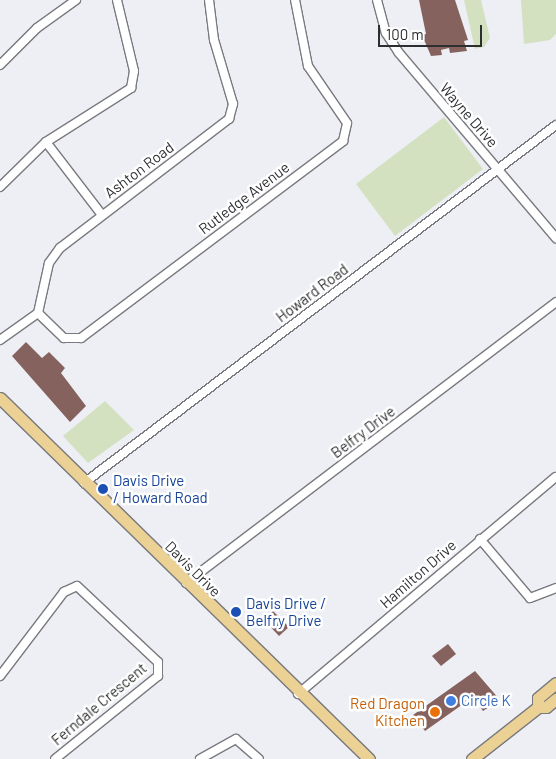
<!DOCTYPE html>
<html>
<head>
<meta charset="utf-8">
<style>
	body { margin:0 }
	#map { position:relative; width:556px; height:759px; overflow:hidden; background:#edeff4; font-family:Barlow,sans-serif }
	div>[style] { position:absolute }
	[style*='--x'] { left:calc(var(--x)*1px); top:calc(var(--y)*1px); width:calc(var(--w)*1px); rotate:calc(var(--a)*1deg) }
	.green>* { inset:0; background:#d3e1c1 }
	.building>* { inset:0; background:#86625e }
	.roads { filter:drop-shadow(1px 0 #797a7f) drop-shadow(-1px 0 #797a7f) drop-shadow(0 1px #797a7f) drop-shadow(0 -1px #797a7f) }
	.minor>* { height:8px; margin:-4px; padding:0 4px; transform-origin:4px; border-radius:4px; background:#fff }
	.primary>* { height:11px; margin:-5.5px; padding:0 5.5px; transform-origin:5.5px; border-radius:5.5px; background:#ecd195 }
	.dots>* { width:14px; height:14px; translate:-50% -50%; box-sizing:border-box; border:2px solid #fff; border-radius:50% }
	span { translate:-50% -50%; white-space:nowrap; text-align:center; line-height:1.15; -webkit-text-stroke:5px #fff; paint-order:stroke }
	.street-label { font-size:15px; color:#2d2e30 }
	.transit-label { font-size:15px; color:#164399 }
	.left { translate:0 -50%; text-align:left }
	.shop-label { font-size:15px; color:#366cbe }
	.food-label { font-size:15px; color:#c56008 }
	.right { translate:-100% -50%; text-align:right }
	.scale { position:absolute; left:378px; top:25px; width:104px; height:22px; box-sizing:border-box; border:2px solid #2d2e30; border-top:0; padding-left:6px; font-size:15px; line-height:18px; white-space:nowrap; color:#2d2e30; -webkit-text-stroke:4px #fff; paint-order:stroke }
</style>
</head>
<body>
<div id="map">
	<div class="green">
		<div style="clip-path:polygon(464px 0,481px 0,490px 38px,484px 47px,475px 49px)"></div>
		<div style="clip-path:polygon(521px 0,556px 0,556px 34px,550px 40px,524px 44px)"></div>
		<div style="clip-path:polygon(444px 117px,483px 169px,395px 236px,356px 184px)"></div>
		<div style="clip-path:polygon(105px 401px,134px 430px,88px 463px,63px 436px)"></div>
	</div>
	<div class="building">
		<div style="clip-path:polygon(419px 0,455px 0,468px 40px,464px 41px,467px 51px,450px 53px,449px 48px,441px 50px,442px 55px,431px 56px,422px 35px,426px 34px)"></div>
		<div style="clip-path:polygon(26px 342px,42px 358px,49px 352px,65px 368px,61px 373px,86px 406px,70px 422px,12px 356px)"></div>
		<div style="clip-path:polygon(273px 611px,289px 627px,279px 636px,264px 620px)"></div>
		<div style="clip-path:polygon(448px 644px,456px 654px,441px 666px,432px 656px)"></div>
		<div style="clip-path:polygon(475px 671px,500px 700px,483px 711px,473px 697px,425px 731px,413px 715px)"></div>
	</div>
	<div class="roads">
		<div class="minor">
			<div style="--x:377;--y:0;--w:34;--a:75"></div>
			<div style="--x:386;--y:33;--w:24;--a:57"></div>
			<div style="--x:399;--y:53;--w:243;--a:49.7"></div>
			<div style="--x:0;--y:65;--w:52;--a:-45"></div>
			<div style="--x:37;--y:28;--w:48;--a:-35.7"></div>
			<div style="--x:46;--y:142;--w:92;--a:52.5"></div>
			<div style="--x:0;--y:187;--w:64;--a:-44.4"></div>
			<div style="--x:46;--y:142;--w:101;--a:-32.4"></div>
			<div style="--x:131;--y:88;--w:17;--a:-80"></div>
			<div style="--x:134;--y:71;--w:73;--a:-103.5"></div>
			<div style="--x:38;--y:313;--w:36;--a:44"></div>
			<div style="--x:64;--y:338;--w:17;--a:0"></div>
			<div style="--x:81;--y:338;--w:328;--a:-36.9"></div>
			<div style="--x:343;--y:141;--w:18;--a:-77"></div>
			<div style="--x:347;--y:123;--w:69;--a:-124.4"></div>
			<div style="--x:308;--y:66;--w:67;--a:-101.1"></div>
			<div style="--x:38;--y:313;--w:51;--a:-77.6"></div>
			<div style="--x:49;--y:263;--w:19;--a:-54"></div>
			<div style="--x:60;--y:248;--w:213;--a:-37.4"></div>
			<div style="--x:229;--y:119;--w:16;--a:-75"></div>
			<div style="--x:233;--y:104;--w:67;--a:-106.5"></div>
			<div style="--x:214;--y:40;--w:40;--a:-97.1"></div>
			<div style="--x:0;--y:340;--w:47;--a:-35.4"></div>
			<div style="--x:84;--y:483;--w:592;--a:-37.18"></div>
			<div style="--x:480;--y:539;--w:77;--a:49.7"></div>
			<div style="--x:530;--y:598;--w:28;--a:-21"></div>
			<div style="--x:186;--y:583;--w:465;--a:-37.2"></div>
			<div style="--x:0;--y:676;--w:106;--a:-52.7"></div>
			<div style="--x:64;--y:592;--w:14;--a:-25"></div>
			<div style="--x:77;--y:586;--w:111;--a:43.2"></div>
			<div style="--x:158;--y:662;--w:14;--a:90"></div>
			<div style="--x:158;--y:676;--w:132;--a:141.1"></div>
			<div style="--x:298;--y:694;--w:337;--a:-40.1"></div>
			<div style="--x:200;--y:759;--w:41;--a:-29.1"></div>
			<div style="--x:236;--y:739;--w:30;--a:41"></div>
		</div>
		<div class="primary">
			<div style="--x:0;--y:398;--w:516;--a:44.37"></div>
			<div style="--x:538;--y:707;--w:9;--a:-90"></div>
			<div style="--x:538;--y:698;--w:23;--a:-40"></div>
			<div style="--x:472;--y:759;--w:84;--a:-38.2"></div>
			<div style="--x:538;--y:707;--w:8;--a:0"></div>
			<div style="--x:546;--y:707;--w:13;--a:-39"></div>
		</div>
	</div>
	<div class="dots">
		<div style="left:103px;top:489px;background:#1a4fb4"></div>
		<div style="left:236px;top:612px;background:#1a4fb4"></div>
		<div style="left:451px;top:701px;background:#3f7fe0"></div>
		<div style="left:435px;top:712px;background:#e8710a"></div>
	</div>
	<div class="street-label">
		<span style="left:469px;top:115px;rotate:49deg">Wayne Drive</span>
		<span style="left:139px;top:170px;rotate:-37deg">Ashton Road</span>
		<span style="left:244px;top:198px;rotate:-37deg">Rutledge Avenue</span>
		<span style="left:312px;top:293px;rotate:-37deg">Howard Road</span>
		<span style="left:363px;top:432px;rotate:-37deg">Belfry Drive</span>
		<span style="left:193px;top:569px;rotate:45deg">Davis Drive</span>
		<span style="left:418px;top:574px;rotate:-41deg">Hamilton Drive</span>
		<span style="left:99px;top:704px;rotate:-40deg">Ferndale Crescent</span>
	</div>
	<div class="transit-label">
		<span class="left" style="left:113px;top:489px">Davis Drive<br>/ Howard Road</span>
		<span class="left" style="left:246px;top:612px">Davis Drive /<br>Belfry Drive</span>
	</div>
	<div class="shop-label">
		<span class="left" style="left:461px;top:701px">Circle K</span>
	</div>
	<div class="food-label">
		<span class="right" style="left:425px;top:712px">Red Dragon<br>Kitchen</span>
	</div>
	<div class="scale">100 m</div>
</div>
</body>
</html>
